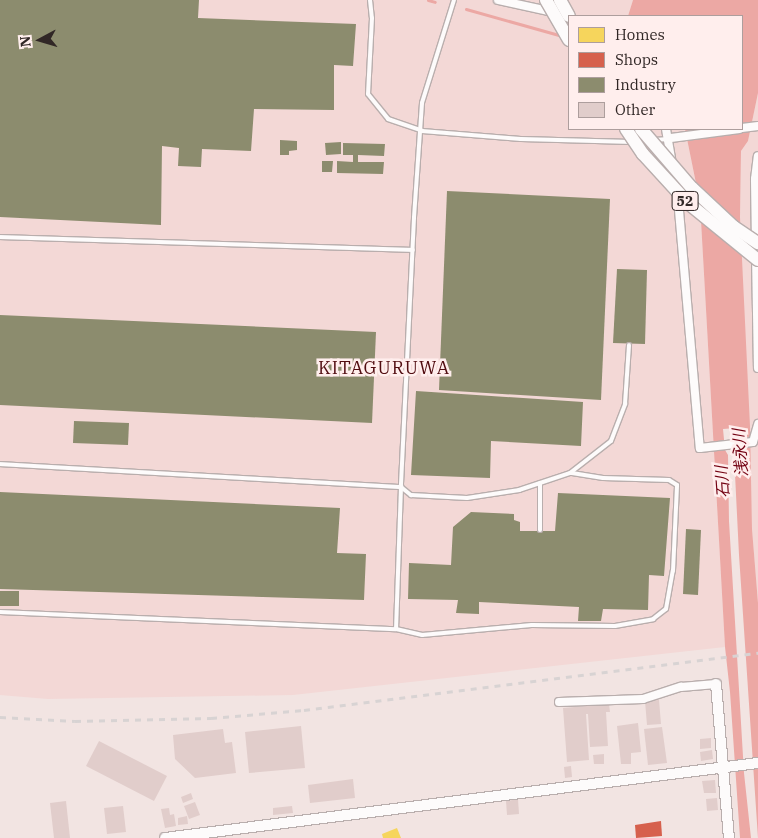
<!DOCTYPE html>
<html>
<head>
<meta charset="utf-8">
<style>
	body { margin:0 }
	#map { position:relative; width:758px; height:838px; overflow:hidden; background:#f2e4e2; font-family:"IBM Plex Serif","Noto Sans JP",serif }
	div>[style] { position:absolute }
	[style*='--x'] { left:calc(var(--x)*1px); top:calc(var(--y)*1px); width:calc(var(--w)*1px); rotate:calc(var(--a)*1deg) }
	.built>* { inset:0; background:#f3d8d6 }
	.water>* { inset:0; background:#eca8a4 }
	.homes>* { inset:0; background:#f6d55c }
	.shops>* { inset:0; background:#d6604d }
	.industry>* { inset:0; background:#8c8c6e }
	.stream>* { height:3px; margin:-1.5px; padding:0 1.5px; transform-origin:1.5px; border-radius:1.5px; background:#eca8a4 }
	.building>* { inset:0; background:#e1cdcb }
	.roads { filter:drop-shadow(1px 0 #b9aead) drop-shadow(-1px 0 #b9aead) drop-shadow(0 1px #b9aead) drop-shadow(0 -1px #b9aead) }
	.service>* { height:4px; margin:-2px; padding:0 2px; transform-origin:2px; border-radius:2px; background:#fdfbfb }
	.minor>* { height:8px; margin:-4px; padding:0 4px; transform-origin:4px; border-radius:4px; background:#fdfbfb }
	.tertiary>* { height:10px; margin:-5px; padding:0 5px; transform-origin:5px; border-radius:5px; background:#fdfbfb }
	.rail>* { height:3px; margin-top:-1.5px; transform-origin:0; background:repeating-linear-gradient(90deg,#d8d3d3 0 6px,transparent 0 12px) }
	.bridges { filter:drop-shadow(1px 0 #b9aead) drop-shadow(-1px 0 #b9aead) drop-shadow(0 1px #b9aead) drop-shadow(0 -1px #b9aead) }
	.primary-bridge>* { height:12px; margin:-6px; padding:0 6px; transform-origin:6px; border-radius:6px; background:#fdfbfb }
	span { translate:-50% -50%; white-space:nowrap; text-align:center; line-height:1.15; -webkit-text-stroke:5px #ffeeed; paint-order:stroke }
	.shield-label span { padding:1px 4px; background:#ffeeed; border:1px solid; border-radius:4px; -webkit-text-stroke-width:0 }
	.shield-label { font-size:14px; color:#312726; font-weight:700 }
	.water-label { font-size:16px; color:#730011; font-style:italic }
	.quarter-label { font-size:18px; color:#510c10; letter-spacing:1px }
	.legend { position:absolute; left:568px; top:15px; width:175px; height:115px; box-sizing:border-box; background:#ffeeed; border:1px solid #ad9e9d; margin:0; padding:6px 9px; list-style:none; font-size:15px; color:#312726 }
	.legend li { display:flex; align-items:center; gap:10px; height:25px }
	.legend b { width:25px; border:1px solid #ad9e9d }
	.north { position:absolute; left:15px; top:15px; width:50px; height:50px; -webkit-text-stroke:4px #ffeeed; paint-order:stroke; rotate:264deg; font-size:14px; font-weight:700; line-height:20px; text-align:center; color:#312726 }
	.north::after { content:''; display:block; margin:auto; width:18px; height:22px; background:#312726; clip-path:polygon(50% 0,100% 100%,50% 72%,0 100%) }
</style>
</head>
<body>
<div id="map">
	<div class="built">
		<div style="clip-path:polygon(0 0,633px 0,628px 16px,569px 16px,569px 129px,685px 129px,700px 203px,725px 647px,293px 695px,48px 699px,0 695px)"></div>
		<div style="clip-path:polygon(758px 93px,758px 603px,752px 529px,740px 217px,741px 151px,748px 141px)"></div>
	</div>
	<div class="water">
		<div style="clip-path:polygon(633px 0,758px 0,758px 93px,748px 141px,741px 151px,740px 217px,750px 426px,752px 529px,758px 603px,758px 838px,739px 555px,734px 454px,738px 448px,736px 428px,723px 429px,725px 450px,728px 455px,729px 521px,744px 773px,751px 838px,740px 838px,730px 692px,725px 647px,700px 203px,685px 129px,742px 129px,742px 16px,628px 16px)"></div>
	</div>
	<div class="homes">
		<div style="clip-path:polygon(397px 828px,401px 838px,383px 838px,382px 834px)"></div>
	</div>
	<div class="shops">
		<div style="clip-path:polygon(661px 821px,662px 836px,636px 838px,635px 825px)"></div>
	</div>
	<div class="industry">
		<div style="clip-path:polygon(0 0,199px 0,198px 18px,356px 24px,353px 66px,334px 65px,334px 110px,254px 109px,251px 151px,202px 149px,201px 167px,178px 166px,179px 148px,162px 146px,161px 225px,0 217px)"></div>
		<div style="clip-path:polygon(280px 140px,297px 141px,297px 150px,289px 151px,289px 155px,280px 155px)"></div>
		<div style="clip-path:polygon(341px 142px,341px 154px,326px 155px,325px 143px)"></div>
		<div style="clip-path:polygon(343px 143px,385px 144px,384px 156px,358px 155px,358px 162px,384px 162px,383px 174px,337px 173px,337px 161px,353px 162px,353px 155px,343px 155px)"></div>
		<div style="clip-path:polygon(322px 161px,333px 161px,332px 172px,322px 172px)"></div>
		<div style="clip-path:polygon(447px 191px,610px 199px,601px 400px,439px 390px)"></div>
		<div style="clip-path:polygon(617px 269px,647px 270px,645px 344px,613px 343px)"></div>
		<div style="clip-path:polygon(0 315px,376px 332px,372px 423px,0 405px)"></div>
		<div style="clip-path:polygon(416px 391px,583px 402px,581px 446px,491px 441px,490px 478px,411px 475px)"></div>
		<div style="clip-path:polygon(74px 421px,129px 423px,128px 445px,73px 443px)"></div>
		<div style="clip-path:polygon(0 492px,340px 508px,337px 553px,366px 554px,364px 600px,0 589px)"></div>
		<div style="clip-path:polygon(558px 493px,670px 498px,664px 576px,649px 575px,648px 610px,603px 609px,601px 621px,578px 621px,579px 607px,479px 602px,479px 614px,456px 613px,458px 600px,408px 599px,409px 563px,451px 565px,453px 527px,471px 512px,514px 514px,514px 520px,520px 522px,520px 531px,555px 531px)"></div>
		<div style="clip-path:polygon(686px 529px,701px 530px,698px 595px,683px 594px)"></div>
		<div style="clip-path:polygon(0 591px,19px 591px,19px 606px,0 606px)"></div>
	</div>
	<div class="stream">
		<div style="--x:428;--y:0;--w:7;--a:16"></div>
		<div style="--x:466;--y:9;--w:100;--a:15.7"></div>
	</div>
	<div class="building">
		<div style="clip-path:polygon(659px 700px,661px 724px,647px 725px,645px 701px)"></div>
		<div style="clip-path:polygon(609px 704px,610px 712px,606px 712px,608px 746px,590px 747px,588px 714px,586px 714px,589px 760px,567px 762px,563px 708px)"></div>
		<div style="clip-path:polygon(638px 723px,641px 752px,631px 753px,631px 764px,621px 764px,617px 726px)"></div>
		<div style="clip-path:polygon(301px 726px,305px 768px,249px 773px,245px 732px)"></div>
		<div style="clip-path:polygon(662px 727px,667px 763px,648px 765px,644px 729px)"></div>
		<div style="clip-path:polygon(223px 729px,225px 743px,232px 742px,236px 773px,195px 778px,175px 759px,173px 735px)"></div>
		<div style="clip-path:polygon(711px 738px,711px 748px,700px 749px,700px 739px)"></div>
		<div style="clip-path:polygon(99px 741px,167px 776px,154px 801px,86px 766px)"></div>
		<div style="clip-path:polygon(712px 750px,713px 759px,701px 761px,700px 752px)"></div>
		<div style="clip-path:polygon(604px 754px,604px 764px,594px 764px,593px 755px)"></div>
		<div style="clip-path:polygon(571px 766px,572px 777px,565px 778px,564px 767px)"></div>
		<div style="clip-path:polygon(353px 779px,355px 798px,310px 803px,308px 785px)"></div>
		<div style="clip-path:polygon(715px 780px,716px 793px,704px 793px,702px 781px)"></div>
		<div style="clip-path:polygon(191px 793px,193px 799px,183px 803px,181px 797px)"></div>
		<div style="clip-path:polygon(717px 798px,718px 810px,707px 811px,706px 799px)"></div>
		<div style="clip-path:polygon(518px 799px,519px 814px,507px 815px,506px 801px)"></div>
		<div style="clip-path:polygon(66px 801px,70px 838px,54px 838px,50px 803px)"></div>
		<div style="clip-path:polygon(195px 802px,200px 815px,189px 819px,184px 806px)"></div>
		<div style="clip-path:polygon(123px 806px,126px 832px,107px 834px,104px 808px)"></div>
		<div style="clip-path:polygon(292px 806px,293px 813px,273px 815px,273px 808px)"></div>
		<div style="clip-path:polygon(169px 808px,170px 815px,174px 814px,176px 826px,165px 828px,161px 809px)"></div>
		<div style="clip-path:polygon(187px 816px,188px 824px,178px 825px,178px 818px)"></div>
	</div>
	<div class="roads">
		<div class="service">
			<div style="--x:370;--y:0;--w:18;--a:84"></div>
			<div style="--x:372;--y:18;--w:76;--a:93"></div>
			<div style="--x:368;--y:94;--w:32;--a:51"></div>
			<div style="--x:388;--y:119;--w:36;--a:19"></div>
			<div style="--x:422;--y:131;--w:99;--a:4.6"></div>
			<div style="--x:521;--y:139;--w:111;--a:1.5"></div>
			<div style="--x:454;--y:0;--w:108;--a:107.3"></div>
			<div style="--x:422;--y:103;--w:115;--a:94"></div>
			<div style="--x:414;--y:218;--w:269;--a:92.8"></div>
			<div style="--x:401;--y:487;--w:13;--a:39"></div>
			<div style="--x:411;--y:495;--w:56;--a:3.1"></div>
			<div style="--x:467;--y:498;--w:53;--a:-8.7"></div>
			<div style="--x:519;--y:490;--w:54;--a:-18.4"></div>
			<div style="--x:570;--y:473;--w:52;--a:-38"></div>
			<div style="--x:611;--y:441;--w:40;--a:-69"></div>
			<div style="--x:625;--y:404;--w:59;--a:-86.1"></div>
			<div style="--x:654;--y:140;--w:15;--a:-4"></div>
			<div style="--x:0;--y:237;--w:413;--a:1.8"></div>
			<div style="--x:0;--y:464;--w:402;--a:3.3"></div>
			<div style="--x:401;--y:487;--w:142;--a:92"></div>
			<div style="--x:540;--y:483;--w:47;--a:90"></div>
			<div style="--x:0;--y:612;--w:396;--a:2.5"></div>
			<div style="--x:396;--y:629;--w:27;--a:13"></div>
			<div style="--x:422;--y:635;--w:110;--a:-5.2"></div>
			<div style="--x:532;--y:625;--w:83;--a:0.7"></div>
			<div style="--x:615;--y:626;--w:39;--a:-10"></div>
			<div style="--x:653;--y:619;--w:16;--a:-38"></div>
			<div style="--x:666;--y:609;--w:39;--a:-80"></div>
			<div style="--x:673;--y:571;--w:86;--a:-87.3"></div>
			<div style="--x:677;--y:485;--w:9;--a:-148"></div>
			<div style="--x:669;--y:480;--w:66;--a:-178.3"></div>
			<div style="--x:603;--y:478;--w:33;--a:-171"></div>
		</div>
		<div class="minor">
			<div style="--x:498;--y:0;--w:56;--a:12.3"></div>
			<div style="--x:742;--y:128;--w:16;--a:-7"></div>
			<div style="--x:666;--y:129;--w:71;--a:80.3"></div>
			<div style="--x:678;--y:199;--w:250;--a:85"></div>
			<div style="--x:700;--y:448;--w:53;--a:-6.5"></div>
			<div style="--x:753;--y:442;--w:19;--a:-74"></div>
			<div style="--x:671;--y:138;--w:69;--a:-7.5"></div>
			<div style="--x:756;--y:244;--w:65;--a:-90.9"></div>
			<div style="--x:755;--y:179;--w:23;--a:-83"></div>
			<div style="--x:756;--y:256;--w:112;--a:89"></div>
			<div style="--x:559;--y:702;--w:84;--a:-2"></div>
			<div style="--x:643;--y:699;--w:40;--a:-18"></div>
			<div style="--x:681;--y:687;--w:35;--a:-5"></div>
		</div>
		<div class="tertiary">
			<div style="--x:716;--y:684;--w:155;--a:85.2"></div>
			<div style="--x:165;--y:838;--w:598;--a:-7.21"></div>
		</div>
	</div>
	<div class="rail">
		<div style="--x:0;--y:717;--w:75;--a:3.1"></div>
		<div style="--x:75;--y:721;--w:136;--a:-1.3"></div>
		<div style="--x:211;--y:718;--w:93;--a:-4.9"></div>
		<div style="--x:304;--y:710;--w:458;--a:-7.2"></div>
	</div>
	<div class="bridges">
		<div class="primary-bridge">
			<div style="--x:546;--y:0;--w:46;--a:60.1"></div>
			<div style="--x:560;--y:0;--w:18;--a:61"></div>
			<div style="--x:626;--y:129;--w:30;--a:56"></div>
			<div style="--x:643;--y:154;--w:67;--a:47.4"></div>
			<div style="--x:688;--y:203;--w:90;--a:39.2"></div>
			<div style="--x:641;--y:129;--w:78;--a:49.2"></div>
			<div style="--x:692;--y:188;--w:57;--a:42.9"></div>
			<div style="--x:734;--y:227;--w:29;--a:34"></div>
		</div>
	</div>
	<div class="shield-label">
		<span style="left:685px;top:201px">52</span>
	</div>
	<div class="water-label">
		<span style="left:740px;top:453px;rotate:-94deg">浅永川</span>
		<span style="left:722px;top:482px;rotate:-94deg">石川</span>
	</div>
	<div class="quarter-label">
		<span style="left:384px;top:368px">KITAGURUWA</span>
	</div>
	<ul class="legend">
	<li><b style="height:14px;background:#f6d55c"></b>Homes</li>
	<li><b style="height:14px;background:#d6604d"></b>Shops</li>
	<li><b style="height:14px;background:#8c8c6e"></b>Industry</li>
	<li><b style="height:14px;background:#e1cdcb"></b>Other</li>
	</ul>
	<div class="north">N</div>
</div>
</body>
</html>
